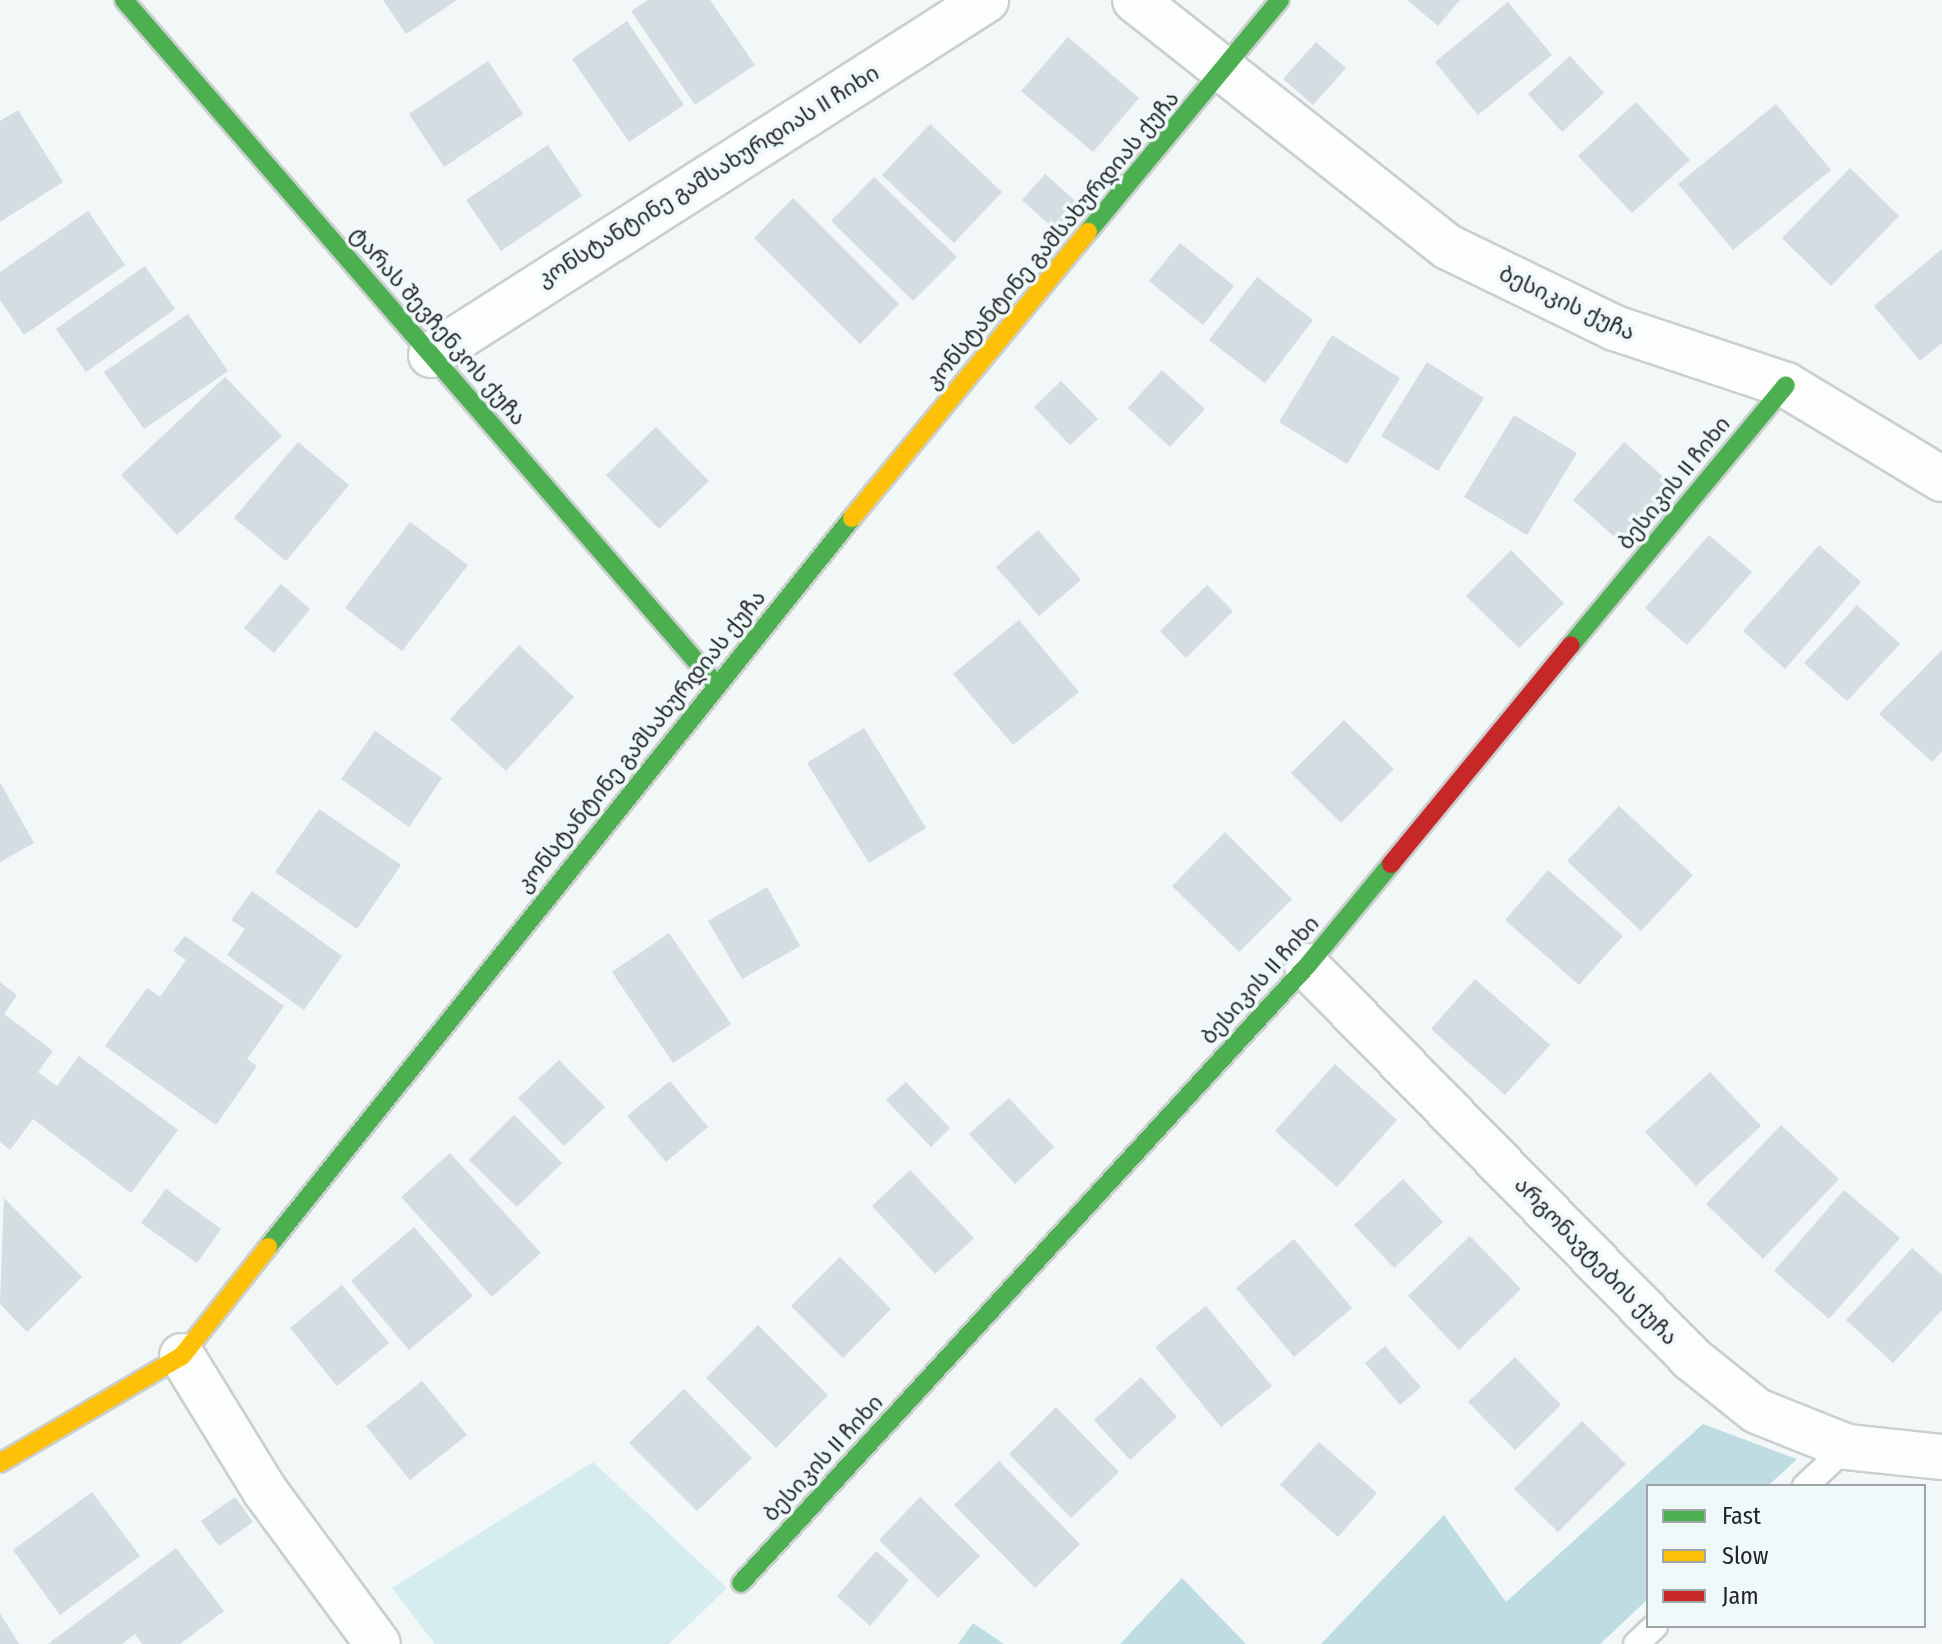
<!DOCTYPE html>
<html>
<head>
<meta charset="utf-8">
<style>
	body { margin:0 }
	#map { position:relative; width:1942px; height:1644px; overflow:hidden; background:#f2f7f7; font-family:"Fira Sans Condensed","Noto Sans Georgian",sans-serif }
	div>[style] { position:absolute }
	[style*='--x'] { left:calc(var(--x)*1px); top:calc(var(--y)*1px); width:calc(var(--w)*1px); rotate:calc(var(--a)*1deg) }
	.green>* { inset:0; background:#d6edf0 }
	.forest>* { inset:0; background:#bedce1 }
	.building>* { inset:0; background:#d3dde2 }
	.roads { filter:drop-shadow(2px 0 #cbcfcf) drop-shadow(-2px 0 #cbcfcf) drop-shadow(0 2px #cbcfcf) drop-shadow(0 -2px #cbcfcf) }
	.lane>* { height:24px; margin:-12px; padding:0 12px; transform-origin:12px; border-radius:12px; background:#fdfefe }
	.street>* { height:44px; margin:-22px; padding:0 22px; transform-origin:22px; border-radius:22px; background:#fdfefe }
	.fast>* { height:18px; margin:-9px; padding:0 9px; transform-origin:9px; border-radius:9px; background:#4caf50 }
	.slow>* { height:18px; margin:-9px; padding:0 9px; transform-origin:9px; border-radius:9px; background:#ffc107 }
	.jam>* { height:18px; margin:-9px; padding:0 9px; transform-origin:9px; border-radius:9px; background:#c62828 }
	span { translate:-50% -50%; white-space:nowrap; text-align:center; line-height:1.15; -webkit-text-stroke:7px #eff9fa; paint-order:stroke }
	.street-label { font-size:22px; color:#232627 }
	.legend { position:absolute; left:1646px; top:1484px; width:280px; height:144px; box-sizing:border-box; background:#eff9fa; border:2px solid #9da5a6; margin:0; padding:10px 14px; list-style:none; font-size:24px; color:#232627 }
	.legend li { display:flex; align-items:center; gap:16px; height:40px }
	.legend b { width:40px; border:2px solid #9da5a6 }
</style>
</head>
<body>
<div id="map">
	<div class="green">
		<div style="clip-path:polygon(593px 1462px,727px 1588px,669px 1644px,435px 1644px,392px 1588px)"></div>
	</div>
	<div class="forest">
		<div style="clip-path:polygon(1703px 1424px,1797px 1459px,1768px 1486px,1648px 1486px,1648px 1599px,1600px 1644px,1321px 1644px,1444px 1515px,1506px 1602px)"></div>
		<div style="clip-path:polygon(1182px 1578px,1246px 1644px,1120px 1644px)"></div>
		<div style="clip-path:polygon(973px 1623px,1004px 1644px,958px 1644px)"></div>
	</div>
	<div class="building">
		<div style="clip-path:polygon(383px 0,457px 0,406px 34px)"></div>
		<div style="clip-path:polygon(648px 0,710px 0,755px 65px,695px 105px,631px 11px)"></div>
		<div style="clip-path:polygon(1407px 0,1460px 0,1438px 26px)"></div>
		<div style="clip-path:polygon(1508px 2px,1552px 55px,1478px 115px,1435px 62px)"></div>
		<div style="clip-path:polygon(627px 21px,684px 105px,629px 142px,572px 59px)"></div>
		<div style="clip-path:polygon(1068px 37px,1139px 98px,1093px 152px,1021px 91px)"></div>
		<div style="clip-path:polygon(1316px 42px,1346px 68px,1313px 105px,1283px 79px)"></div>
		<div style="clip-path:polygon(1570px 56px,1604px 93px,1562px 132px,1528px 94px)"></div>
		<div style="clip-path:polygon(488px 61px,523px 114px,444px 167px,409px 114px)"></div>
		<div style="clip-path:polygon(1636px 102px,1690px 160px,1632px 213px,1578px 156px)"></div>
		<div style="clip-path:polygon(1776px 104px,1831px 170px,1733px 250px,1678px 184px)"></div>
		<div style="clip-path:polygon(18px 110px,63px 182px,0 222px,0 121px)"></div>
		<div style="clip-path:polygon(930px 124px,1002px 192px,954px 243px,882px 175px)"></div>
		<div style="clip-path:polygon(548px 145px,582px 196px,501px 251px,466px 200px)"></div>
		<div style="clip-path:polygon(1850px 168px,1899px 216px,1831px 286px,1782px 238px)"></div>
		<div style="clip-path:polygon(1045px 174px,1079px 204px,1055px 230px,1022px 200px)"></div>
		<div style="clip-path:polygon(874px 177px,957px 257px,913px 301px,831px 221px)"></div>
		<div style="clip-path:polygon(793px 198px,899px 304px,860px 344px,754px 238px)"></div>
		<div style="clip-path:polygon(88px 211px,125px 265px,24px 335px,0 300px,0 272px)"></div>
		<div style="clip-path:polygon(1180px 243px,1234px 286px,1203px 325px,1149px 281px)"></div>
		<div style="clip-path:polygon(1942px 249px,1942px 343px,1920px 361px,1874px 306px)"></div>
		<div style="clip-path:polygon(145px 266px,175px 309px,86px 372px,56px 329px)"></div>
		<div style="clip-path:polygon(1257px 277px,1313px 320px,1265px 383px,1209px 340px)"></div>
		<div style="clip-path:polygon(188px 314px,228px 371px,144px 429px,104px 372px)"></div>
		<div style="clip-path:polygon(1332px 335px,1400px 378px,1347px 464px,1279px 422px)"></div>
		<div style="clip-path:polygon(1427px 362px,1484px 398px,1438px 471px,1381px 436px)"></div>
		<div style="clip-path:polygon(1162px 370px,1205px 409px,1170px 447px,1128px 408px)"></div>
		<div style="clip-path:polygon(225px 377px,282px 436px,177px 535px,121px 475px)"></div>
		<div style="clip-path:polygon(1061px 381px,1098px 419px,1070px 445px,1034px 407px)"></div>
		<div style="clip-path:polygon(1514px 415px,1577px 453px,1527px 535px,1464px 497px)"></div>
		<div style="clip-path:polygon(656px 427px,709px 481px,659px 529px,606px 475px)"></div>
		<div style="clip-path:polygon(298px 442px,349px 485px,286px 561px,234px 518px)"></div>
		<div style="clip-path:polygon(1624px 442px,1677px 489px,1626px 547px,1573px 500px)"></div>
		<div style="clip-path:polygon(410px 522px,468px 565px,402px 651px,345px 608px)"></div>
		<div style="clip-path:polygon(1038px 530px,1081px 580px,1039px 616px,996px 567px)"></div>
		<div style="clip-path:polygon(1709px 535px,1752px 572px,1687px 645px,1645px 608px)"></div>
		<div style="clip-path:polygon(1819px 545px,1861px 582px,1785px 669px,1743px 631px)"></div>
		<div style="clip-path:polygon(1511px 550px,1564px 603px,1519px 648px,1466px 596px)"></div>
		<div style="clip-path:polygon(281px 584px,310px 609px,274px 653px,244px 628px)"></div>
		<div style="clip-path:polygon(1207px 585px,1233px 611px,1186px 658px,1160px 631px)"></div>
		<div style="clip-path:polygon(1857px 605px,1900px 644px,1847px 701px,1804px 663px)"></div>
		<div style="clip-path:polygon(1019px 620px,1079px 692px,1013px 745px,953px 674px)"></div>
		<div style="clip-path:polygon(519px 645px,574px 697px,506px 771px,450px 719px)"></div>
		<div style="clip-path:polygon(1942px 650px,1942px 751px,1932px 762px,1879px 714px)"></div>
		<div style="clip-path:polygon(1344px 720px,1394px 769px,1341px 823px,1291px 773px)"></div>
		<div style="clip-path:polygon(864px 728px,926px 828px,869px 863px,807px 763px)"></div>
		<div style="clip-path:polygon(375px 731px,442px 778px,409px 827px,341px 779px)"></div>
		<div style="clip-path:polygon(0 782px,34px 843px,0 862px)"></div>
		<div style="clip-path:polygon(1619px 806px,1693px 875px,1641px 931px,1567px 861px)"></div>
		<div style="clip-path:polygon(319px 809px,401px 865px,357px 929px,275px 872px)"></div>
		<div style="clip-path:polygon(1225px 832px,1292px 899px,1239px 952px,1172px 886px)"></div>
		<div style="clip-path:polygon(1548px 870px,1623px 936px,1579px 985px,1505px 920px)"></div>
		<div style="clip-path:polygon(767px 887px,800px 946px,742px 979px,708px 921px)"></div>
		<div style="clip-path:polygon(252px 891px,342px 956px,304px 1010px,227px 955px,245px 929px,231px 920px)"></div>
		<div style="clip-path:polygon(669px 933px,731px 1024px,673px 1063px,612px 972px)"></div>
		<div style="clip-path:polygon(185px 936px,284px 1006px,247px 1059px,257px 1066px,216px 1125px,105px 1046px,147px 988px,160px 997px,186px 960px,173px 951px)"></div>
		<div style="clip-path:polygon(1475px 979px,1550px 1045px,1505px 1095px,1431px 1029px)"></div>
		<div style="clip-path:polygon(0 982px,17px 995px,4px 1014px,53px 1051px,38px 1072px,57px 1086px,79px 1056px,178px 1130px,131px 1193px,33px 1119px,10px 1150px,0 1142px)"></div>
		<div style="clip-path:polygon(559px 1060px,605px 1107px,564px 1146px,518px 1098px)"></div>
		<div style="clip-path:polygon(1335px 1064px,1397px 1120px,1337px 1187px,1275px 1131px)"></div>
		<div style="clip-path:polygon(1710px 1072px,1761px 1126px,1696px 1186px,1645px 1132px)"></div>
		<div style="clip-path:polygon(670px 1081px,708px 1127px,666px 1162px,627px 1116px)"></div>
		<div style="clip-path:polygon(906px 1082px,950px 1128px,931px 1147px,886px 1100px)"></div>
		<div style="clip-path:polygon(1009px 1098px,1054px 1147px,1015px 1184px,969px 1134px)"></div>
		<div style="clip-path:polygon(514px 1115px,562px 1163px,517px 1207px,469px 1160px)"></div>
		<div style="clip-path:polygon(1781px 1125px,1839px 1179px,1763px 1259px,1706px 1204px)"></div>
		<div style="clip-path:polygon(450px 1153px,541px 1253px,492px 1297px,401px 1197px)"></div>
		<div style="clip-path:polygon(910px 1170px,974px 1238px,935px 1274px,872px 1206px)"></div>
		<div style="clip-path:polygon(1403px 1179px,1443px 1222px,1394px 1268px,1354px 1225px)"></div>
		<div style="clip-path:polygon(166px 1189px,221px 1229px,197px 1263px,141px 1223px)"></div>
		<div style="clip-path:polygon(1844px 1190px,1900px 1238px,1829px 1319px,1774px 1271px)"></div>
		<div style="clip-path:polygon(4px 1198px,82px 1277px,27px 1332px,0 1304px)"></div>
		<div style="clip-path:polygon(414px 1227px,473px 1296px,409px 1350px,351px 1281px)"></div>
		<div style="clip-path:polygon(1470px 1236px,1521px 1289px,1459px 1350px,1408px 1296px)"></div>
		<div style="clip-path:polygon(1294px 1239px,1352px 1308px,1294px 1357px,1236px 1288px)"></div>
		<div style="clip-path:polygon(1912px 1248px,1942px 1275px,1942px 1310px,1893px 1363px,1846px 1320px)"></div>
		<div style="clip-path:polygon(840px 1257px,891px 1309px,843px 1358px,791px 1306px)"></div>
		<div style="clip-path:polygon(342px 1285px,389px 1343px,337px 1386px,290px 1328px)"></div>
		<div style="clip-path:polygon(1206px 1306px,1272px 1386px,1221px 1427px,1155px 1347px)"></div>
		<div style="clip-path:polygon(758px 1325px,828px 1395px,776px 1448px,706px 1378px)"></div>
		<div style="clip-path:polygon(1385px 1346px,1421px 1387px,1400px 1405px,1365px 1363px)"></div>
		<div style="clip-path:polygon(1515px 1357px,1561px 1405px,1515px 1450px,1468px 1402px)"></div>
		<div style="clip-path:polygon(1141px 1377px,1177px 1417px,1130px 1460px,1094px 1420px)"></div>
		<div style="clip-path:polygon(422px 1381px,467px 1435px,410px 1480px,366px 1426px)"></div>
		<div style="clip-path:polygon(684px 1389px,752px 1458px,697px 1511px,629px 1443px)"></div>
		<div style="clip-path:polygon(1056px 1407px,1119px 1472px,1071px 1518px,1009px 1454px)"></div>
		<div style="clip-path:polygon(1582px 1421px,1626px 1464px,1558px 1532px,1514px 1489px)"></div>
		<div style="clip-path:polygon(1319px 1442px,1377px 1493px,1338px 1537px,1280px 1485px)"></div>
		<div style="clip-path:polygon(999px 1461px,1080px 1544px,1035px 1588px,954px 1505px)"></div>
		<div style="clip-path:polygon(92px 1492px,140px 1556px,60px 1615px,13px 1550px)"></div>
		<div style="clip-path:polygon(235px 1497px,253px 1522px,219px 1546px,201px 1521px)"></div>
		<div style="clip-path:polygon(920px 1497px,980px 1556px,938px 1598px,879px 1540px)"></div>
		<div style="clip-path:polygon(176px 1548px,224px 1611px,180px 1644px,142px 1644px,135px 1634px,122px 1644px,48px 1644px)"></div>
		<div style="clip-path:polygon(876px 1551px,909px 1580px,870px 1626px,837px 1596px)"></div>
		<div style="clip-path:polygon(0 1613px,19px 1644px,0 1644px)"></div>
	</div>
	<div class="roads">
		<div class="lane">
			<div style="--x:1805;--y:1486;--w:57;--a:-42.9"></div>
			<div style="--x:1636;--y:1644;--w:26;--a:-43"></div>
		</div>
		<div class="street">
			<div style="--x:1135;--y:0;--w:399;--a:38.3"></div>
			<div style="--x:1448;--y:247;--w:186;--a:25.9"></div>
			<div style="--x:1615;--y:328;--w:180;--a:18.4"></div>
			<div style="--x:1786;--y:385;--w:182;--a:31.1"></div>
			<div style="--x:431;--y:355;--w:659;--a:-32.6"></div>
			<div style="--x:1307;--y:966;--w:550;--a:45.59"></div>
			<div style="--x:1692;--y:1359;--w:83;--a:38.7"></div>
			<div style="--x:1757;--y:1411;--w:97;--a:21.8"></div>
			<div style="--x:1847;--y:1447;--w:96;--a:6"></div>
			<div style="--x:182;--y:1356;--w:158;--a:58.4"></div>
			<div style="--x:265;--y:1491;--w:190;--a:53.6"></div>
		</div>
		<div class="fast">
			<div style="--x:124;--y:0;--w:903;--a:49.13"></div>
			<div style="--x:1088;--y:232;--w:301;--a:-50.4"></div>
			<div style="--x:1571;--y:645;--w:337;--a:-50.4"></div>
			<div style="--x:268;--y:1247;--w:934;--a:-51.3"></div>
			<div style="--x:741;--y:1583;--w:837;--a:-47.47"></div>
			<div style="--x:1307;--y:966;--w:132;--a:-50.5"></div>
		</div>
		<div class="slow">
			<div style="--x:852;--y:518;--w:371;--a:-50.5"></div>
			<div style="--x:0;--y:1463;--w:211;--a:-30.5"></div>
			<div style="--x:182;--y:1356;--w:139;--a:-51.7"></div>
		</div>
		<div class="jam">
			<div style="--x:1391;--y:864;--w:283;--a:-50.6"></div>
		</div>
	</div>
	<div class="street-label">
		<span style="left:708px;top:176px;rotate:-32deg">კონსტანტინე გამსახურდიას II ჩიხი</span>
		<span style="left:1052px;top:240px;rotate:-50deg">კონსტანტინე გამსახურდიას ქუჩა</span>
		<span style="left:1567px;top:303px;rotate:25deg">ბესიკის ქუჩა</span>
		<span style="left:438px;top:326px;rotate:49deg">ტარას შევჩენკოს ქუჩა</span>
		<span style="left:1674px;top:483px;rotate:-51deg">ბესიკის II ჩიხი</span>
		<span style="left:641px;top:741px;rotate:-51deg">კონსტანტინე გამსახურდიას ქუჩა</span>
		<span style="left:1260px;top:980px;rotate:-48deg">ბესიკის II ჩიხი</span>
		<span style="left:1596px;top:1261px;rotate:46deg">არგონავტების ქუჩა</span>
		<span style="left:823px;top:1458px;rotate:-47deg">ბესიკის II ჩიხი</span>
	</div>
	<ul class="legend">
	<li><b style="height:10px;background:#4caf50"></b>Fast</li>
	<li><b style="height:10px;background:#ffc107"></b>Slow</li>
	<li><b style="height:10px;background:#c62828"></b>Jam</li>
	</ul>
</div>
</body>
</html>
